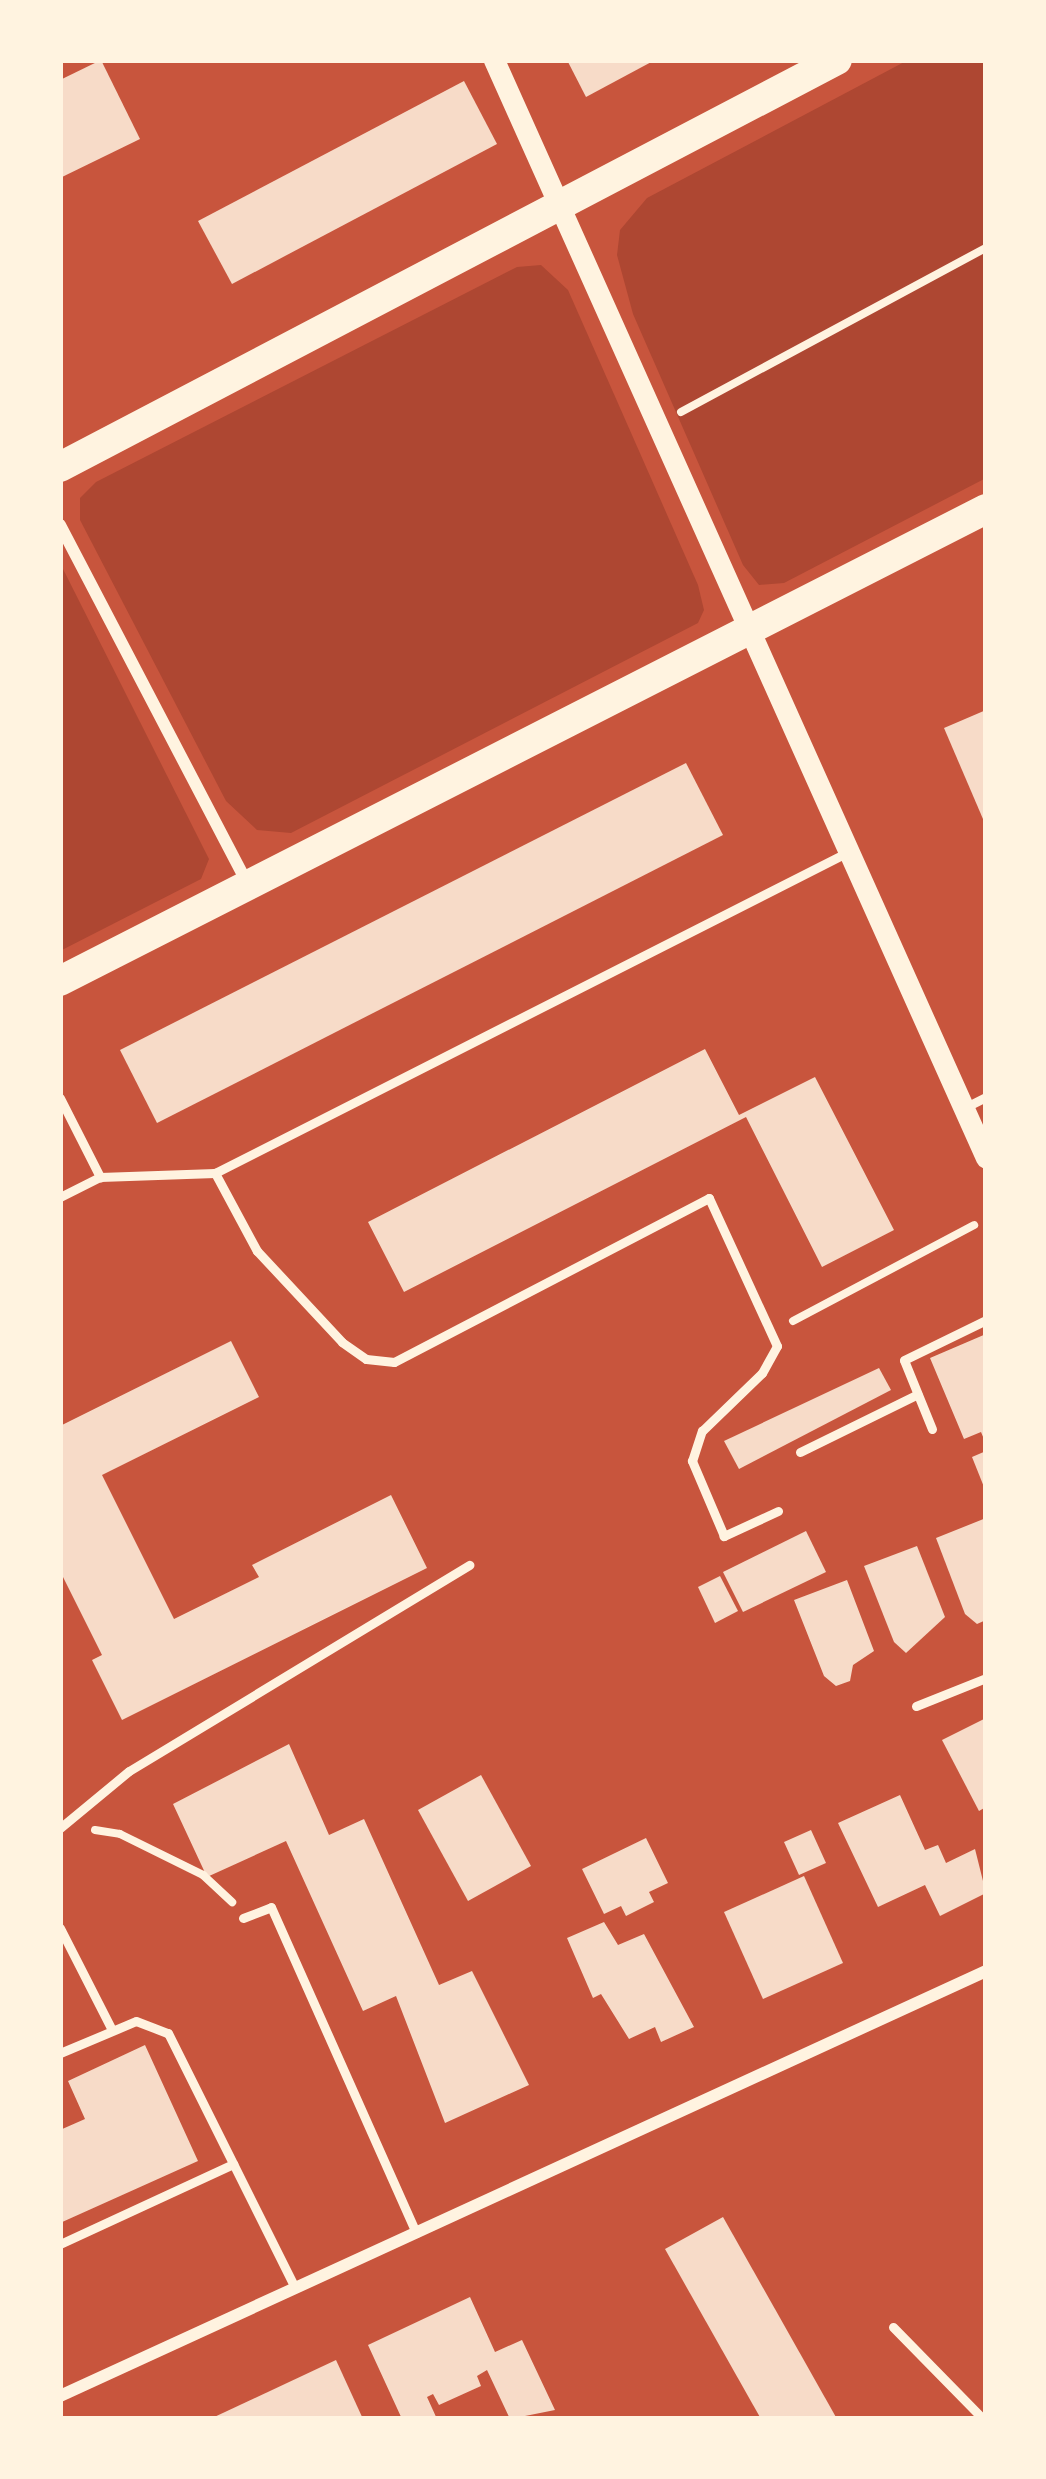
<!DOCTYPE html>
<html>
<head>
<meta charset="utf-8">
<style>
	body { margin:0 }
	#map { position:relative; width:1046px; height:2479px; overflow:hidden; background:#c8553d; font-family:"Exo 2",sans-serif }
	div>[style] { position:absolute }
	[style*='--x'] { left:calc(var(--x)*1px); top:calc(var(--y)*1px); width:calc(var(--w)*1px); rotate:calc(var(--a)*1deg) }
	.green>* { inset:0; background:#ae4732 }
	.building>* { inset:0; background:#f7dbc8 }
	.path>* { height:8px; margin:-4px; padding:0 4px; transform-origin:4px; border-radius:4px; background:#fff3e0 }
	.service>* { height:9px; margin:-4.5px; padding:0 4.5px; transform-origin:4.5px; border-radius:4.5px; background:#fff3e0 }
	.minor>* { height:12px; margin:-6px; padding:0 6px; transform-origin:6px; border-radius:6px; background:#fff3e0 }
	.tertiary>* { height:21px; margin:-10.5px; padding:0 10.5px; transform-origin:10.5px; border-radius:10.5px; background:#fff3e0 }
	.primary>* { height:30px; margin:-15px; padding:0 15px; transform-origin:15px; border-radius:15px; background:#fff3e0 }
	span { translate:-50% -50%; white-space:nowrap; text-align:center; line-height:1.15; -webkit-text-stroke:9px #fff3e0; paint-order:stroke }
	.frame { position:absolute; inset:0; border:63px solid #fff3e0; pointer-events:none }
</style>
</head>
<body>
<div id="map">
	<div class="green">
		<div style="clip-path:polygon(908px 60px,986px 60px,986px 478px,784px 583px,759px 585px,743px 565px,633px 314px,617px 255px,620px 230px,647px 198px)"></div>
		<div style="clip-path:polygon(541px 265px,568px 290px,632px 435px,698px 585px,704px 610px,698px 623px,291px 833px,257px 830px,226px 801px,80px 520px,80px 498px,96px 482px,517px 267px)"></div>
		<div style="clip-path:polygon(60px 563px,209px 859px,201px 879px,60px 951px)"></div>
	</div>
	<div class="building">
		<div style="clip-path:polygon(101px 60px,140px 139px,60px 178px,60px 80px)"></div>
		<div style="clip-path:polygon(567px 60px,655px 60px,586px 97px)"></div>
		<div style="clip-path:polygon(464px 81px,497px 144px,232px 284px,198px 221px)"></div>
		<div style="clip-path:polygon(986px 710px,986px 826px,944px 728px)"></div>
		<div style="clip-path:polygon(686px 763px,723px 835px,157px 1123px,120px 1050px)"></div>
		<div style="clip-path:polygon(705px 1049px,739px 1115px,815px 1077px,894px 1230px,822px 1267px,746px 1117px,404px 1292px,368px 1222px)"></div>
		<div style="clip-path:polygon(986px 1334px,986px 1444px,981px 1432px,964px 1439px,930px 1358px)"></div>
		<div style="clip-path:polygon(231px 1341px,259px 1397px,102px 1475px,174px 1619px,259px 1577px,252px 1565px,391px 1495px,427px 1568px,122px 1720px,92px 1660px,102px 1655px,60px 1571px,60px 1426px)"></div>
		<div style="clip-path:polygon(879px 1368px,891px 1390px,739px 1469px,724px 1441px)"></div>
		<div style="clip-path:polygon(986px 1451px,986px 1492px,972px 1457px)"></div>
		<div style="clip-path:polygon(986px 1518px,986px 1620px,977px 1624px,965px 1614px,936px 1538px)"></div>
		<div style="clip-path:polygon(806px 1531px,826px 1572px,743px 1612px,723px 1572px)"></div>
		<div style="clip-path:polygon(917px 1546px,945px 1617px,906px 1653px,894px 1642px,864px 1566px)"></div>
		<div style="clip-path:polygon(720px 1576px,738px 1611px,715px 1623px,698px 1587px)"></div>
		<div style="clip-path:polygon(847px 1580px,874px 1651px,853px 1665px,850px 1681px,836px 1686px,824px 1676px,794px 1600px)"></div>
		<div style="clip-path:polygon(986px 1718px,986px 1807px,979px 1811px,942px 1740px)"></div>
		<div style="clip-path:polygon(289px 1744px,329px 1835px,364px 1819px,439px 1985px,472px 1971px,529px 2085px,445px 2123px,396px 1996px,363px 2011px,286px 1841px,207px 1877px,173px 1804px)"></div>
		<div style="clip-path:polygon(481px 1775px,531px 1866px,468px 1901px,418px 1810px)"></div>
		<div style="clip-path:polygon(900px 1795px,925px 1850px,938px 1845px,946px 1863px,975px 1849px,986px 1893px,940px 1916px,925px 1885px,878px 1907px,838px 1823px)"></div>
		<div style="clip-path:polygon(811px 1830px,826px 1863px,799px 1875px,784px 1842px)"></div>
		<div style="clip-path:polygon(646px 1838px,668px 1883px,649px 1892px,654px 1902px,626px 1916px,621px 1906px,604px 1914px,582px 1869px)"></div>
		<div style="clip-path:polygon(804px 1876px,843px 1963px,763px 1999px,724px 1912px)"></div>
		<div style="clip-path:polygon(604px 1922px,618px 1945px,644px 1934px,694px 2027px,661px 2042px,655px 2027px,629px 2039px,601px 1994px,593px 1998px,567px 1938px)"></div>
		<div style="clip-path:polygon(145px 2045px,198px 2161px,60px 2223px,60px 2130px,85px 2119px,68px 2081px)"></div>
		<div style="clip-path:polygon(723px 2217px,837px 2419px,761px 2419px,665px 2249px)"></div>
		<div style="clip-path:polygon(470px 2297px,495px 2352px,522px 2340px,555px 2410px,510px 2419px,487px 2370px,477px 2376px,481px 2386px,439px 2405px,433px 2394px,427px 2397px,437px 2419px,402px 2419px,368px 2345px)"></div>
		<div style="clip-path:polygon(336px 2360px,363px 2419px,210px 2419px)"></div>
	</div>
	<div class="path">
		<div style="--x:681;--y:412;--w:346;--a:-28.3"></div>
		<div style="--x:793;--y:1321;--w:205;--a:-27.9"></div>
		<div style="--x:95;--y:1830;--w:25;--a:9"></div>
		<div style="--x:120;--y:1834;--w:93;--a:26.3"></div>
		<div style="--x:203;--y:1875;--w:40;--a:43"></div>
	</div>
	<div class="service">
		<div style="--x:60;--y:1098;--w:89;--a:63.1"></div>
		<div style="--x:964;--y:1108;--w:25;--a:-27"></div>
		<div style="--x:60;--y:1197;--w:45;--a:-26.6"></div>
		<div style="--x:100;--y:1177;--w:115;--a:-2"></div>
		<div style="--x:932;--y:1429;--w:74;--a:-112.1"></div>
		<div style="--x:904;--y:1360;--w:91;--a:-26"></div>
		<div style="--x:800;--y:1452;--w:131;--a:-26.2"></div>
		<div style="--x:778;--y:1511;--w:60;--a:155.2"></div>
		<div style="--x:724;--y:1536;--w:82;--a:-113.1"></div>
		<div style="--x:692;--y:1461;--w:32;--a:-72"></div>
		<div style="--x:702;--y:1431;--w:83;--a:-44"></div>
		<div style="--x:762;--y:1373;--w:31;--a:-61"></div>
		<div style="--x:777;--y:1346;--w:163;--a:-114.7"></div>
		<div style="--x:709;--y:1198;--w:355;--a:152.5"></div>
		<div style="--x:394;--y:1362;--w:28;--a:-174"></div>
		<div style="--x:366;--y:1359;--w:29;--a:-145"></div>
		<div style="--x:342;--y:1342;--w:125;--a:-133"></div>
		<div style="--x:257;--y:1251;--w:89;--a:-118.3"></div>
		<div style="--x:215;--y:1173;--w:712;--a:-26.89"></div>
		<div style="--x:916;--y:1706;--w:75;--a:-21.8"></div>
		<div style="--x:60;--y:1828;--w:89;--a:-39.6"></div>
		<div style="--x:129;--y:1771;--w:398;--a:-31.2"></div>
		<div style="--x:243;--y:1918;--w:30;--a:-21"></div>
		<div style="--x:271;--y:1907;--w:357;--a:66"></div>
		<div style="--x:60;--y:1928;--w:114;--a:63"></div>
		<div style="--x:60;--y:2053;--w:82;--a:-22.8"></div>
		<div style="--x:136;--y:2021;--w:34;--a:21"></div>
		<div style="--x:168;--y:2033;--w:285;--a:63.5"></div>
		<div style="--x:60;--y:2244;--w:191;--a:-24.8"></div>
		<div style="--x:893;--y:2327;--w:129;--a:45.6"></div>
	</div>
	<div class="minor">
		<div style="--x:60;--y:525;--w:406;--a:62.4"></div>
		<div style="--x:60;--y:2396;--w:1019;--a:-24.65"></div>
	</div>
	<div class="tertiary">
		<div style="--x:494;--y:60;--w:1203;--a:65.86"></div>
	</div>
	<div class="primary">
		<div style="--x:60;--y:467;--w:877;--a:-27.65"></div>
		<div style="--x:60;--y:981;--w:1039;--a:-27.01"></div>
	</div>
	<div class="frame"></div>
</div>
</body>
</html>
